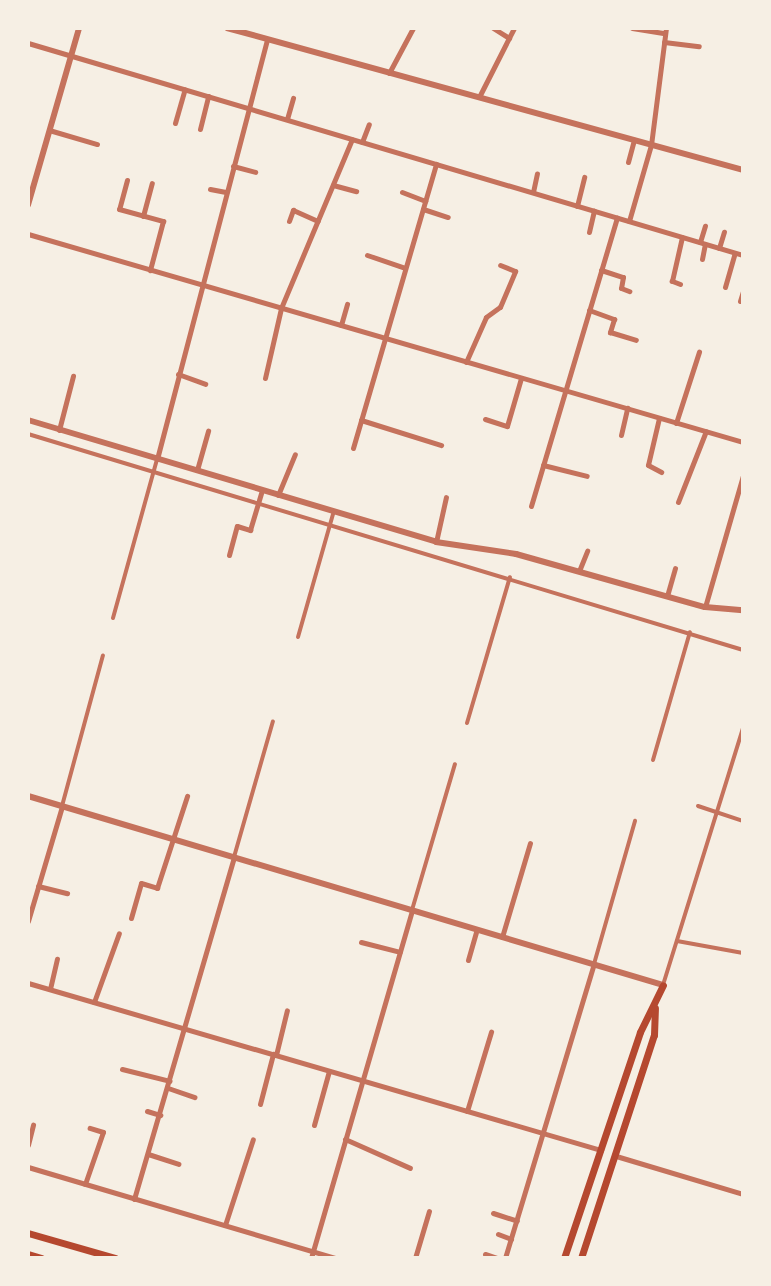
<!DOCTYPE html>
<html>
<head>
<meta charset="utf-8">
<style>
	body { margin:0 }
	#map { position:relative; width:771px; height:1286px; overflow:hidden; background:#f6efe4; font-family:"Alegreya Sans",sans-serif }
	div>[style] { position:absolute }
	[style*='--x'] { left:calc(var(--x)*1px); top:calc(var(--y)*1px); width:calc(var(--w)*1px); rotate:calc(var(--a)*1deg) }
	.pedestrian>* { height:4px; margin:-2px; padding:0 2px; transform-origin:2px; border-radius:2px; background:#c5725c }
	.minor>* { height:5px; margin:-2.5px; padding:0 2.5px; transform-origin:2.5px; border-radius:2.5px; background:#c5725c }
	.tertiary>* { height:6px; margin:-3px; padding:0 3px; transform-origin:3px; border-radius:3px; background:#c5725c }
	.secondary>* { height:7px; margin:-3.5px; padding:0 3.5px; transform-origin:3.5px; border-radius:3.5px; background:#b5482f }
	span { translate:-50% -50%; white-space:nowrap; text-align:center; line-height:1.15; -webkit-text-stroke:8px #f6efe4; paint-order:stroke }
	.frame { position:absolute; inset:0; border:30px solid #f6efe4; pointer-events:none }
</style>
</head>
<body>
<div id="map">
	<div class="pedestrian">
		<div style="--x:28;--y:434;--w:747;--a:16.81"></div>
		<div style="--x:113;--y:618;--w:165;--a:-74.5"></div>
		<div style="--x:298;--y:637;--w:131;--a:-74.1"></div>
		<div style="--x:467;--y:723;--w:152;--a:-73.6"></div>
		<div style="--x:653;--y:760;--w:133;--a:-73.9"></div>
		<div style="--x:62;--y:806;--w:156;--a:-74.8"></div>
		<div style="--x:698;--y:806;--w:47;--a:18.4"></div>
		<div style="--x:234;--y:857;--w:141;--a:-74"></div>
		<div style="--x:412;--y:910;--w:152;--a:-73.6"></div>
		<div style="--x:677;--y:941;--w:67;--a:10.3"></div>
		<div style="--x:594;--y:964;--w:149;--a:-74"></div>
		<div style="--x:663;--y:985;--w:269;--a:-72.7"></div>
	</div>
	<div class="minor">
		<div style="--x:493;--y:28;--w:19;--a:32"></div>
		<div style="--x:632;--y:28;--w:33;--a:9"></div>
		<div style="--x:664;--y:42;--w:35;--a:7"></div>
		<div style="--x:28;--y:43;--w:746;--a:16.52"></div>
		<div style="--x:389;--y:73;--w:51;--a:-61.9"></div>
		<div style="--x:479;--y:97;--w:77;--a:-63.1"></div>
		<div style="--x:287;--y:119;--w:22;--a:-74"></div>
		<div style="--x:175;--y:123;--w:35;--a:-74"></div>
		<div style="--x:200;--y:129;--w:34;--a:-76"></div>
		<div style="--x:49;--y:130;--w:50;--a:16.3"></div>
		<div style="--x:362;--y:142;--w:19;--a:-69"></div>
		<div style="--x:628;--y:162;--w:23;--a:-75"></div>
		<div style="--x:233;--y:166;--w:23;--a:15"></div>
		<div style="--x:127;--y:180;--w:30;--a:105"></div>
		<div style="--x:119;--y:209;--w:46;--a:15.3"></div>
		<div style="--x:163;--y:221;--w:51;--a:104.9"></div>
		<div style="--x:333;--y:185;--w:24;--a:15"></div>
		<div style="--x:210;--y:189;--w:16;--a:11"></div>
		<div style="--x:402;--y:192;--w:25;--a:21"></div>
		<div style="--x:533;--y:192;--w:19;--a:-78"></div>
		<div style="--x:577;--y:206;--w:30;--a:-76"></div>
		<div style="--x:423;--y:209;--w:26;--a:18"></div>
		<div style="--x:143;--y:216;--w:34;--a:-75"></div>
		<div style="--x:289;--y:221;--w:12;--a:-70"></div>
		<div style="--x:293;--y:210;--w:27;--a:24"></div>
		<div style="--x:629;--y:221;--w:79;--a:-73.9"></div>
		<div style="--x:651;--y:145;--w:118;--a:-82.7"></div>
		<div style="--x:589;--y:232;--w:22;--a:-77"></div>
		<div style="--x:28;--y:234;--w:745;--a:16.22"></div>
		<div style="--x:700;--y:242;--w:17;--a:-73"></div>
		<div style="--x:719;--y:248;--w:17;--a:-73"></div>
		<div style="--x:367;--y:255;--w:40;--a:18.9"></div>
		<div style="--x:702;--y:259;--w:15;--a:-79"></div>
		<div style="--x:601;--y:270;--w:23;--a:18"></div>
		<div style="--x:623;--y:277;--w:11;--a:100"></div>
		<div style="--x:621;--y:288;--w:9;--a:21"></div>
		<div style="--x:680;--y:284;--w:9;--a:-159"></div>
		<div style="--x:672;--y:281;--w:45;--a:-77.2"></div>
		<div style="--x:725;--y:287;--w:35;--a:-74"></div>
		<div style="--x:740;--y:301;--w:10;--a:-73"></div>
		<div style="--x:589;--y:310;--w:27;--a:20"></div>
		<div style="--x:614;--y:319;--w:14;--a:107"></div>
		<div style="--x:610;--y:332;--w:27;--a:17"></div>
		<div style="--x:341;--y:325;--w:22;--a:-74"></div>
		<div style="--x:466;--y:362;--w:49;--a:-66"></div>
		<div style="--x:486;--y:317;--w:17;--a:-36"></div>
		<div style="--x:500;--y:307;--w:39;--a:-67"></div>
		<div style="--x:515;--y:271;--w:16;--a:-158"></div>
		<div style="--x:178;--y:374;--w:29;--a:20"></div>
		<div style="--x:265;--y:378;--w:72;--a:-77.1"></div>
		<div style="--x:281;--y:308;--w:183;--a:-67.2"></div>
		<div style="--x:659;--y:418;--w:48;--a:103.2"></div>
		<div style="--x:648;--y:465;--w:15;--a:28"></div>
		<div style="--x:485;--y:419;--w:23;--a:18"></div>
		<div style="--x:507;--y:426;--w:50;--a:-73.7"></div>
		<div style="--x:361;--y:420;--w:84;--a:17.4"></div>
		<div style="--x:676;--y:423;--w:75;--a:-72.1"></div>
		<div style="--x:59;--y:430;--w:56;--a:-75.5"></div>
		<div style="--x:621;--y:435;--w:28;--a:-77"></div>
		<div style="--x:353;--y:448;--w:296;--a:-73.7"></div>
		<div style="--x:157;--y:459;--w:434;--a:-75.3"></div>
		<div style="--x:543;--y:465;--w:45;--a:14"></div>
		<div style="--x:197;--y:470;--w:41;--a:-74.2"></div>
		<div style="--x:278;--y:495;--w:44;--a:-67.5"></div>
		<div style="--x:678;--y:502;--w:76;--a:-68.5"></div>
		<div style="--x:531;--y:506;--w:301;--a:-73.4"></div>
		<div style="--x:436;--y:542;--w:46;--a:-77.5"></div>
		<div style="--x:229;--y:555;--w:30;--a:-75"></div>
		<div style="--x:237;--y:526;--w:14;--a:17"></div>
		<div style="--x:250;--y:530;--w:42;--a:-73.3"></div>
		<div style="--x:579;--y:571;--w:22;--a:-68"></div>
		<div style="--x:667;--y:596;--w:29;--a:-74"></div>
		<div style="--x:705;--y:607;--w:137;--a:-73.9"></div>
		<div style="--x:38;--y:886;--w:30;--a:14"></div>
		<div style="--x:131;--y:918;--w:36;--a:-74"></div>
		<div style="--x:141;--y:883;--w:17;--a:17"></div>
		<div style="--x:157;--y:888;--w:97;--a:-71.9"></div>
		<div style="--x:28;--y:921;--w:120;--a:-73.5"></div>
		<div style="--x:502;--y:937;--w:98;--a:-73.4"></div>
		<div style="--x:361;--y:942;--w:40;--a:14.4"></div>
		<div style="--x:468;--y:960;--w:32;--a:-74"></div>
		<div style="--x:28;--y:983;--w:597;--a:16.25"></div>
		<div style="--x:50;--y:989;--w:31;--a:-77"></div>
		<div style="--x:94;--y:1002;--w:73;--a:-70.1"></div>
		<div style="--x:276;--y:1055;--w:46;--a:-76.3"></div>
		<div style="--x:122;--y:1069;--w:49;--a:14"></div>
		<div style="--x:168;--y:1088;--w:28;--a:19"></div>
		<div style="--x:260;--y:1104;--w:52;--a:-75.4"></div>
		<div style="--x:147;--y:1111;--w:14;--a:17"></div>
		<div style="--x:467;--y:1111;--w:83;--a:-73.1"></div>
		<div style="--x:314;--y:1125;--w:56;--a:-74.5"></div>
		<div style="--x:345;--y:1139;--w:71;--a:24"></div>
		<div style="--x:28;--y:1145;--w:21;--a:-76"></div>
		<div style="--x:148;--y:1154;--w:32;--a:18"></div>
		<div style="--x:616;--y:1156;--w:133;--a:16.7"></div>
		<div style="--x:28;--y:1167;--w:320;--a:16.5"></div>
		<div style="--x:85;--y:1184;--w:55;--a:-70.9"></div>
		<div style="--x:103;--y:1132;--w:14;--a:-163"></div>
		<div style="--x:134;--y:1199;--w:356;--a:-73.7"></div>
		<div style="--x:493;--y:1213;--w:25;--a:18"></div>
		<div style="--x:225;--y:1225;--w:90;--a:-72"></div>
		<div style="--x:498;--y:1234;--w:14;--a:21"></div>
		<div style="--x:485;--y:1254;--w:13;--a:18"></div>
		<div style="--x:311;--y:1258;--w:362;--a:-73.8"></div>
		<div style="--x:415;--y:1258;--w:49;--a:-73.4"></div>
		<div style="--x:505;--y:1258;--w:307;--a:-73.2"></div>
	</div>
	<div class="tertiary">
		<div style="--x:227;--y:28;--w:535;--a:15.39"></div>
		<div style="--x:28;--y:205;--w:184;--a:-73.9"></div>
		<div style="--x:28;--y:420;--w:426;--a:16.6"></div>
		<div style="--x:436;--y:542;--w:81;--a:8.5"></div>
		<div style="--x:516;--y:554;--w:196;--a:15.7"></div>
		<div style="--x:705;--y:607;--w:38;--a:5"></div>
		<div style="--x:28;--y:796;--w:663;--a:16.57"></div>
	</div>
	<div class="secondary">
		<div style="--x:28;--y:1233;--w:91;--a:16"></div>
		<div style="--x:28;--y:1254;--w:14;--a:17"></div>
		<div style="--x:564;--y:1258;--w:238;--a:-71.4"></div>
		<div style="--x:640;--y:1032;--w:52;--a:-63.9"></div>
		<div style="--x:581;--y:1258;--w:235;--a:-71.9"></div>
		<div style="--x:654;--y:1035;--w:27;--a:-88"></div>
	</div>
	<div class="frame"></div>
</div>
</body>
</html>
